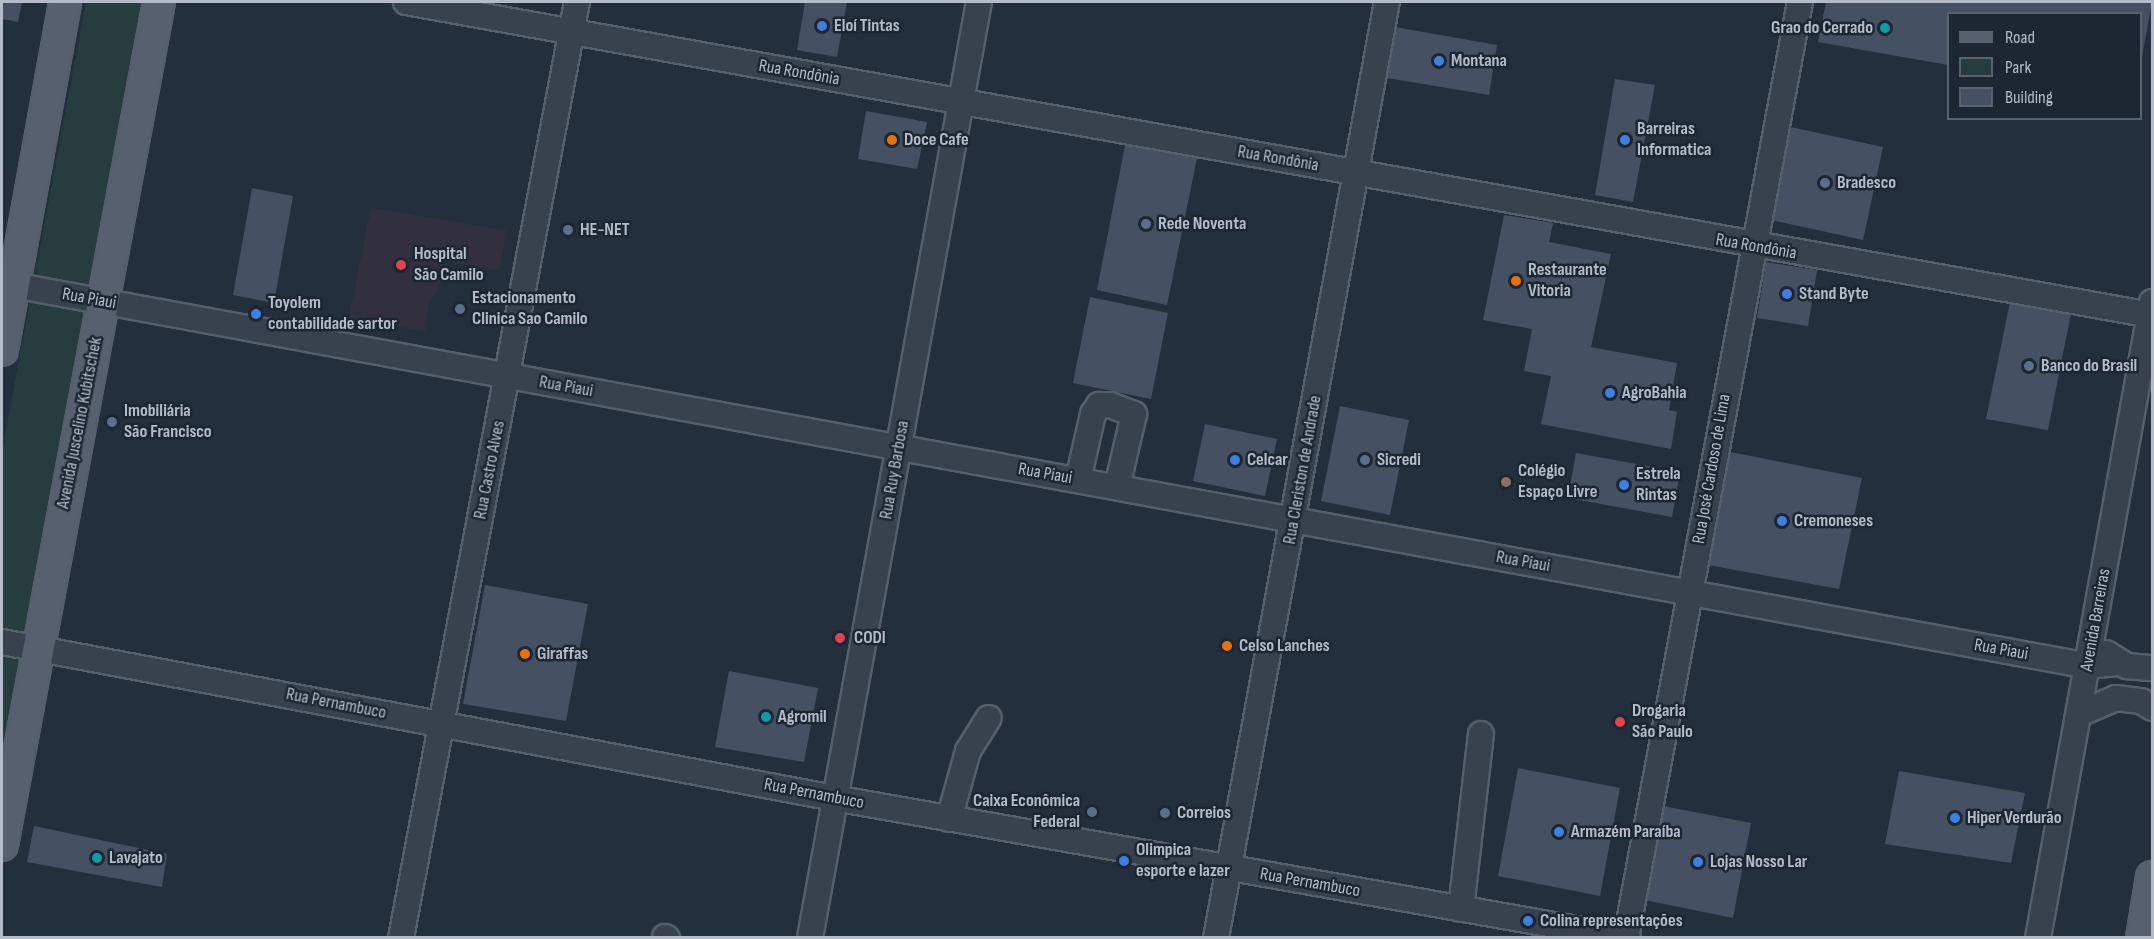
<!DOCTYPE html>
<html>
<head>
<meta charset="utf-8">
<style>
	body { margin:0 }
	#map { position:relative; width:2154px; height:939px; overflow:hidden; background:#242f3e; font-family:"Sofia Sans Condensed",sans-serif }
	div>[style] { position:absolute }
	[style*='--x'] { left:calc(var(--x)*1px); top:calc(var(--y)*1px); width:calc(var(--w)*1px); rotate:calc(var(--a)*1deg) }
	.medical>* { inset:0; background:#32303f }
	.green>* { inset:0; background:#263c3f }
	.building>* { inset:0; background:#455162 }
	.roads { filter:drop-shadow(2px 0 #565f6c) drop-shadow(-2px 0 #565f6c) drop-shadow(0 2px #565f6c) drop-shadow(0 -2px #565f6c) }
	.minor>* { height:24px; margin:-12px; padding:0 12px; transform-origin:12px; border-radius:12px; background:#38414e }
	.major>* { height:30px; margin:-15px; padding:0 15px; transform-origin:15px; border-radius:15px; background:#56606e }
	.dots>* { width:16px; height:16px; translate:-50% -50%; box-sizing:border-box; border:3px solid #1d2633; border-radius:50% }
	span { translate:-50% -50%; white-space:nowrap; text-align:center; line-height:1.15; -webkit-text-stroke:5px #1d2633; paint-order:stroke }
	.poi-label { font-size:18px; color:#b4bcc9; font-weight:700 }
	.left { translate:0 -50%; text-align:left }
	.right { translate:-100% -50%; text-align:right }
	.street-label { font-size:18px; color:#b4bcc9 }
	.frame { position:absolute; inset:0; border:3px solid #b4bcc9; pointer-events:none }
	.legend { position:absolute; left:1947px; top:12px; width:195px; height:108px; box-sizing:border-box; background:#1d2633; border:2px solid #59626f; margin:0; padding:8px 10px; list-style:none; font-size:18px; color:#b4bcc9 }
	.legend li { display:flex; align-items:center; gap:12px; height:30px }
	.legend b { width:30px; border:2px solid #59626f }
</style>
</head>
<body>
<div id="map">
	<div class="medical">
		<div style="clip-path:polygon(371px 208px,507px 231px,499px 270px,443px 261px,439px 289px,429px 303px,425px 331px,349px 318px)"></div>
	</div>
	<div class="green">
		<div style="clip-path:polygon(86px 2px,148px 2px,17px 719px,2px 745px,2px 451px)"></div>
	</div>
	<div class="building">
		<div style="clip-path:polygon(2px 2px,22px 2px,18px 22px,2px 19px)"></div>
		<div style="clip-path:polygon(805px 2px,847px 2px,837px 57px,797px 50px)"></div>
		<div style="clip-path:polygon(1826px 2px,2152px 2px,2142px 57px,2140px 14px,1948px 14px,1948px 65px,1818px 42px)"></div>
		<div style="clip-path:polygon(1389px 26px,1497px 45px,1489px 95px,1381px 77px)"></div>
		<div style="clip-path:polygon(1615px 79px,1655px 85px,1633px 202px,1595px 195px)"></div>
		<div style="clip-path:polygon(866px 111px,927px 122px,917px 169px,858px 159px)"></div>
		<div style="clip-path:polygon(1786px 126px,1883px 147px,1863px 240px,1766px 219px)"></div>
		<div style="clip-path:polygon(1125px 145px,1197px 158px,1167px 305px,1097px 290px)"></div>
		<div style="clip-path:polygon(252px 188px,293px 196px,274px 303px,233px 295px)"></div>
		<div style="clip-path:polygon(1504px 215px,1553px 223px,1549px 242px,1611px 254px,1591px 347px,1677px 363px,1669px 410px,1677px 412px,1671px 449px,1541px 424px,1551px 376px,1524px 371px,1532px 329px,1483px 320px)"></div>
		<div style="clip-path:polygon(1766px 262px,1817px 270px,1808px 326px,1757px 318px)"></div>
		<div style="clip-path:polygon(1090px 297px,1168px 313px,1151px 399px,1073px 383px)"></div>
		<div style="clip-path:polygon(2010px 302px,2071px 313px,2048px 430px,1986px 419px)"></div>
		<div style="clip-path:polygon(1340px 406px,1409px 420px,1390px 515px,1321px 501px)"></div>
		<div style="clip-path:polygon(1205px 424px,1277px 439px,1265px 496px,1193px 481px)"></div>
		<div style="clip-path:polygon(1725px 451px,1862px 478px,1839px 589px,1703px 564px)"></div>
		<div style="clip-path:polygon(1576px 453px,1680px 472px,1672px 517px,1568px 498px)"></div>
		<div style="clip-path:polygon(485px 585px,588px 604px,566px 721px,463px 704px)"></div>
		<div style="clip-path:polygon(729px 671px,818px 688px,804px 762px,715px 747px)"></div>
		<div style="clip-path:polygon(1518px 768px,1620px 788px,1600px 896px,1498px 876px)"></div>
		<div style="clip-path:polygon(1899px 771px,2025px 793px,2011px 863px,1885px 844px)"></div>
		<div style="clip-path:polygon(1663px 806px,1751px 823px,1733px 918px,1645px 900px)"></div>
		<div style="clip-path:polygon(34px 826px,167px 854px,162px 887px,27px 862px)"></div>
	</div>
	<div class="roads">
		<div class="minor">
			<div style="--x:406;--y:2;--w:1772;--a:10.17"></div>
			<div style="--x:2;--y:283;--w:2121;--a:10.4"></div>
			<div style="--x:2088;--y:666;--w:29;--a:-6"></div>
			<div style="--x:1078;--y:480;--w:68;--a:-77.2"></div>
			<div style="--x:1093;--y:414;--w:11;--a:-56"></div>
			<div style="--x:1099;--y:405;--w:11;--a:0"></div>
			<div style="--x:1110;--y:405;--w:26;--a:21"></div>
			<div style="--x:1134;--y:414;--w:75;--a:103.1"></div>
			<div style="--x:2;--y:642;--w:846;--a:10.62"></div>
			<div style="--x:834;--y:798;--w:806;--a:10"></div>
			<div style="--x:2106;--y:653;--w:25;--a:32"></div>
			<div style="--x:2127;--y:666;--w:25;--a:5"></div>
			<div style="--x:2079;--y:714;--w:40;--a:-23.4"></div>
			<div style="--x:2116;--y:698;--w:25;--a:7"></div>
			<div style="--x:2141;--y:701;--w:13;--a:32"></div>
			<div style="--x:949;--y:819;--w:71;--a:-74.4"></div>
			<div style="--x:968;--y:751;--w:39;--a:-58"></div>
			<div style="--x:1461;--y:909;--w:176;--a:-83.5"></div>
			<div style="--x:665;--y:937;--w:2;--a:27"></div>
			<div style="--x:401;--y:938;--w:952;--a:-79.35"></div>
			<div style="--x:810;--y:938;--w:951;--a:-79.77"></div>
			<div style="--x:1216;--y:938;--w:951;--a:-79.65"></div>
			<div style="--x:1626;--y:938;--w:952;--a:-79.47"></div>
			<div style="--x:2038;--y:938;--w:646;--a:-79.84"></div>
		</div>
		<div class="major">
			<div style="--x:2;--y:350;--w:354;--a:-79.7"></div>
			<div style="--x:2;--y:845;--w:857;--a:-79.45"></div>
			<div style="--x:2142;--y:938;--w:62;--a:-80.7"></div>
		</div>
	</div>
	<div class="dots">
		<div style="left:822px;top:26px;background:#3f7fe0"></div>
		<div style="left:1885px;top:28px;background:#0f9aa8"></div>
		<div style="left:1439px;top:61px;background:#3f7fe0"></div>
		<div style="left:892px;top:140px;background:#e8710a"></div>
		<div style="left:1625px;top:140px;background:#3f7fe0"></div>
		<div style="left:1825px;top:183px;background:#5c6f8a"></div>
		<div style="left:1146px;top:224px;background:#5c6f8a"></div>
		<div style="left:568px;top:230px;background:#5c6f8a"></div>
		<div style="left:401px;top:265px;background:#e0444e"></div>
		<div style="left:1516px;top:281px;background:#e8710a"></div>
		<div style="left:1787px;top:294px;background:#3f7fe0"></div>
		<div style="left:460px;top:309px;background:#5c6f8a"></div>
		<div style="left:256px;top:314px;background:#3f7fe0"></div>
		<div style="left:2029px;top:366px;background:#5c6f8a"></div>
		<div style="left:1610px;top:393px;background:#3f7fe0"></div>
		<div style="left:112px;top:422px;background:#5c6f8a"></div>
		<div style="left:1235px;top:460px;background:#3f7fe0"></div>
		<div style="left:1365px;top:460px;background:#5c6f8a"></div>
		<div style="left:1506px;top:482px;background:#8d6e63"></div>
		<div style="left:1624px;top:485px;background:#3f7fe0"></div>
		<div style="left:1782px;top:521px;background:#3f7fe0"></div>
		<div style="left:840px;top:638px;background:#e0444e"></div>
		<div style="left:1227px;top:646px;background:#e8710a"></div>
		<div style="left:525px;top:654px;background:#e8710a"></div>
		<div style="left:766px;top:717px;background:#0f9aa8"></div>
		<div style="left:1620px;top:722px;background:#e0444e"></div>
		<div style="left:1092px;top:812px;background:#5c6f8a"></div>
		<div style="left:1165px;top:813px;background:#5c6f8a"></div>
		<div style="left:1955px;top:818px;background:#3f7fe0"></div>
		<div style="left:1559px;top:832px;background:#3f7fe0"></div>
		<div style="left:97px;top:858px;background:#0f9aa8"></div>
		<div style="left:1124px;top:861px;background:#3f7fe0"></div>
		<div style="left:1698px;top:862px;background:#3f7fe0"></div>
		<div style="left:1528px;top:921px;background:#3f7fe0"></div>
	</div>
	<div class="poi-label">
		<span class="left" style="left:834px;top:26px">Eloí Tintas</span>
		<span class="right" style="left:1873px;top:28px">Grao do Cerrado</span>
		<span class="left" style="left:1451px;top:61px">Montana</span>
		<span class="left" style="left:1637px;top:140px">Barreiras<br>Informatica</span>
		<span class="left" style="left:904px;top:140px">Doce Cafe</span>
		<span class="left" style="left:1837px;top:183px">Bradesco</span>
		<span class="left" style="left:1158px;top:224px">Rede Noventa</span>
		<span class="left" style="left:580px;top:230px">HE-NET</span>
		<span class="left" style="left:414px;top:265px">Hospital<br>São Camilo</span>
		<span class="left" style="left:1528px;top:281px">Restaurante<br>Vitoria</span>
		<span class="left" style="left:1799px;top:294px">Stand Byte</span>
		<span class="left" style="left:472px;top:309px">Estacionamento<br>Clinica Sao Camilo</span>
		<span class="left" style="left:268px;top:314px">Toyolem<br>contabilidade sartor</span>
		<span class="left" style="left:2041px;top:366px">Banco do Brasil</span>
		<span class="left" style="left:1622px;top:393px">AgroBahia</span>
		<span class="left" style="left:124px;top:422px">Imobiliária<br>São Francisco</span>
		<span class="left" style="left:1247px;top:460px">Celcar</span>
		<span class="left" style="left:1377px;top:460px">Sicredi</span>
		<span class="left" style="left:1518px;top:482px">Colégio<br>Espaço Livre</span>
		<span class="left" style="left:1636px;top:485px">Estrela<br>Rintas</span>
		<span class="left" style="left:1794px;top:521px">Cremoneses</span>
		<span class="left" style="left:854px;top:638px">CODI</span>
		<span class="left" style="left:1239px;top:646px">Celso Lanches</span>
		<span class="left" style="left:537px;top:654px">Giraffas</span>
		<span class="left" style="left:1632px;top:722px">Drogaria<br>São Paulo</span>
		<span class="left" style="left:778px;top:717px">Agromil</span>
		<span class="right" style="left:1080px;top:812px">Caixa Econômica<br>Federal</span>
		<span class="left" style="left:1177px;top:813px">Correios</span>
		<span class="left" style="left:1967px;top:818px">Hiper Verdurão</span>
		<span class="left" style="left:1571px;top:832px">Armazém Paraíba</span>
		<span class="left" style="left:1136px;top:861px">Olimpica<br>esporte e lazer</span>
		<span class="left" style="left:109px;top:858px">Lavajato</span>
		<span class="left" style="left:1710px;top:862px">Lojas Nosso Lar</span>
		<span class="left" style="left:1540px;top:921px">Colina representações</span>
	</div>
	<div class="street-label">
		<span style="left:799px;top:73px;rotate:10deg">Rua Rondônia</span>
		<span style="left:1278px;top:159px;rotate:10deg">Rua Rondônia</span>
		<span style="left:1756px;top:247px;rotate:10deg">Rua Rondônia</span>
		<span style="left:89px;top:299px;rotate:10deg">Rua Piaui</span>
		<span style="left:566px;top:387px;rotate:10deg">Rua Piaui</span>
		<span style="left:80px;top:423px;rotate:-79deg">Avenida Juscelino Kubitschek</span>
		<span style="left:1712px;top:469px;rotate:-80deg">Rua José Cardoso de Lima</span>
		<span style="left:490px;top:470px;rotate:-79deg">Rua Castro Alves</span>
		<span style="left:895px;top:470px;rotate:-80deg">Rua Ruy Barbosa</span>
		<span style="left:1303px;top:470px;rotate:-80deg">Rua Cleriston de Andrade</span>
		<span style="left:1045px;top:474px;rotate:10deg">Rua Piaui</span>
		<span style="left:1523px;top:562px;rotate:10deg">Rua Piaui</span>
		<span style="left:2096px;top:620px;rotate:-80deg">Avenida Barreiras</span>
		<span style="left:2001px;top:650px;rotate:10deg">Rua Piaui</span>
		<span style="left:336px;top:704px;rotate:11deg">Rua Pernambuco</span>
		<span style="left:814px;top:794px;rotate:11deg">Rua Pernambuco</span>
		<span style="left:1310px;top:883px;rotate:10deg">Rua Pernambuco</span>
	</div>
	<div class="frame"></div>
	<ul class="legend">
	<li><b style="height:8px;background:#56606e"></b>Road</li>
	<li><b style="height:16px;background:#263c3f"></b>Park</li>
	<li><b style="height:16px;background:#455162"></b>Building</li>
	</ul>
</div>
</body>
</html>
